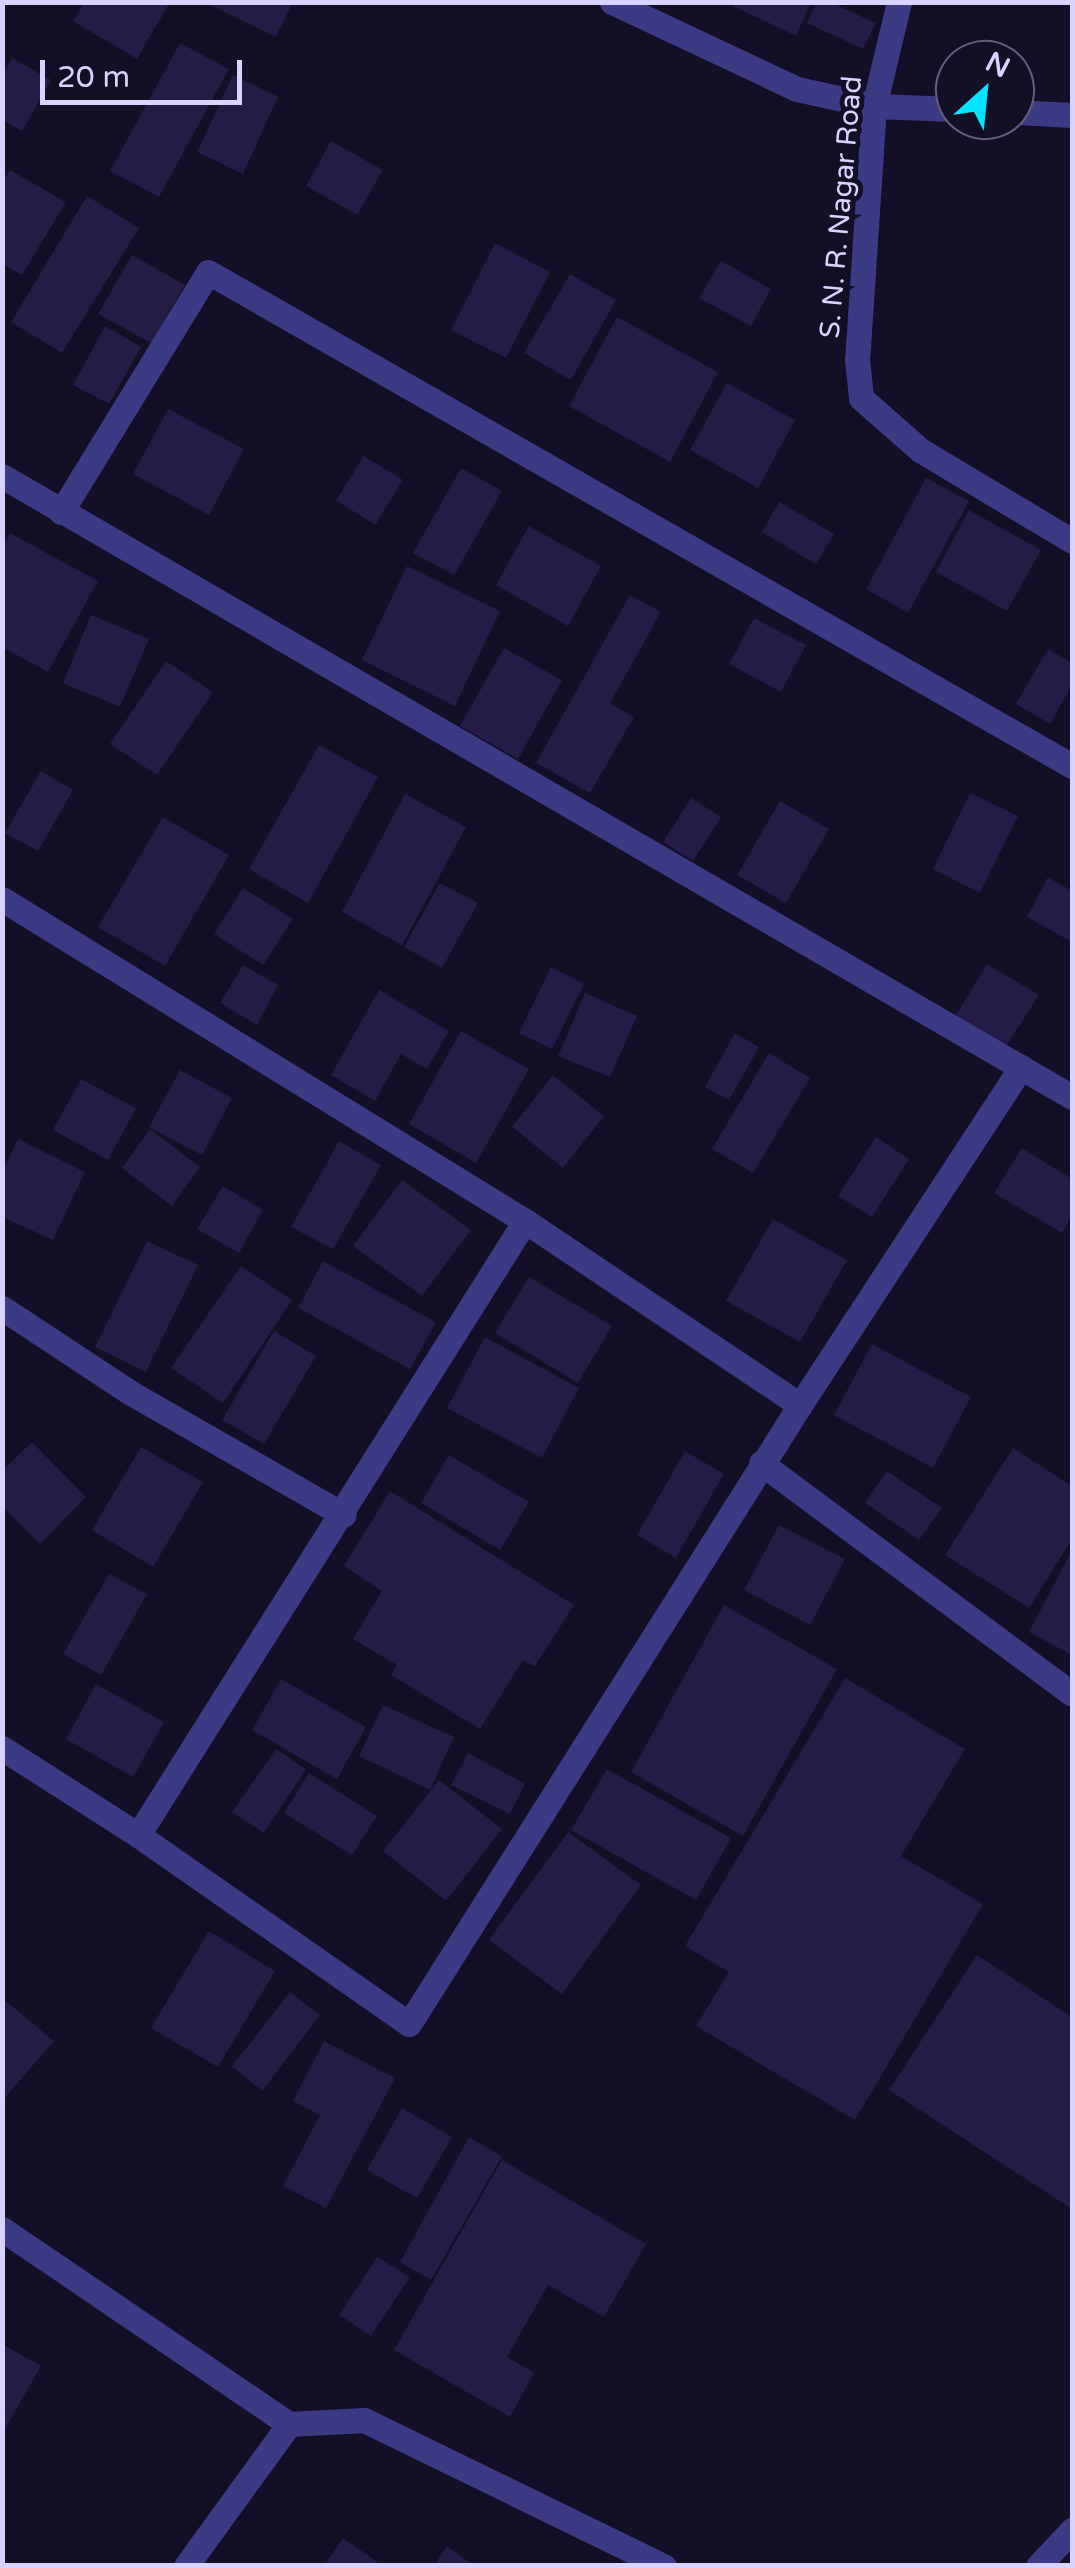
<!DOCTYPE html>
<html>
<head>
<meta charset="utf-8">
<style>
	body { margin:0 }
	#map { position:relative; width:1075px; height:2568px; overflow:hidden; background:#130f26; font-family:"Varela Round",sans-serif }
	div>[style] { position:absolute }
	[style*='--x'] { left:calc(var(--x)*1px); top:calc(var(--y)*1px); width:calc(var(--w)*1px); rotate:calc(var(--a)*1deg) }
	.building>* { inset:0; background:#241b47 }
	.minor>* { height:25px; margin:-12.5px; padding:0 12.5px; transform-origin:12.5px; border-radius:12.5px; background:#3d3a85 }
	.tertiary>* { height:25px; margin:-12.5px; padding:0 12.5px; transform-origin:12.5px; border-radius:12.5px; background:#3d3a85 }
	span { translate:-50% -50%; white-space:nowrap; text-align:center; line-height:1.15; -webkit-text-stroke:10px #130f26; paint-order:stroke }
	.street-label { font-size:28px; color:#d9d4ff }
	.frame { position:absolute; inset:0; border:5px solid #d9d4ff; pointer-events:none }
	.north { position:absolute; left:935px; top:40px; width:100px; height:100px; box-sizing:border-box; background:#130f26; border:2px solid #625e7d; border-radius:50%; rotate:27deg; font-size:28px; font-weight:700; line-height:40px; text-align:center; color:#d9d4ff }
	.north::after { content:''; display:block; margin:auto; width:35px; height:45px; background:#00e5ff; clip-path:polygon(50% 0,100% 100%,50% 72%,0 100%) }
	.scale { position:absolute; left:40px; top:60px; width:202px; height:45px; box-sizing:border-box; border:5px solid #d9d4ff; border-top:0; padding-left:12px; font-size:30px; line-height:35px; white-space:nowrap; color:#d9d4ff; -webkit-text-stroke:8px #130f26; paint-order:stroke }
</style>
</head>
<body>
<div id="map">
	<div class="building">
		<div style="clip-path:polygon(84px 2px,170px 2px,137px 59px,73px 21px)"></div>
		<div style="clip-path:polygon(204px 2px,293px 2px,276px 37px)"></div>
		<div style="clip-path:polygon(735px 2px,811px 2px,796px 36px,733px 6px)"></div>
		<div style="clip-path:polygon(816px 3px,832px 3px,876px 23px,863px 49px,807px 23px)"></div>
		<div style="clip-path:polygon(180px 43px,229px 69px,159px 197px,110px 171px)"></div>
		<div style="clip-path:polygon(12px 58px,51px 80px,22px 131px,2px 120px,2px 75px)"></div>
		<div style="clip-path:polygon(233px 75px,278px 97px,243px 174px,197px 152px)"></div>
		<div style="clip-path:polygon(331px 141px,383px 170px,357px 215px,306px 186px)"></div>
		<div style="clip-path:polygon(10px 170px,66px 202px,22px 275px,2px 264px,2px 183px)"></div>
		<div style="clip-path:polygon(87px 196px,139px 228px,62px 353px,11px 322px)"></div>
		<div style="clip-path:polygon(495px 243px,550px 272px,506px 358px,451px 330px)"></div>
		<div style="clip-path:polygon(132px 255px,185px 285px,151px 343px,98px 314px)"></div>
		<div style="clip-path:polygon(721px 261px,771px 289px,751px 326px,699px 298px)"></div>
		<div style="clip-path:polygon(570px 274px,616px 300px,571px 380px,524px 353px)"></div>
		<div style="clip-path:polygon(617px 317px,718px 372px,670px 462px,569px 406px)"></div>
		<div style="clip-path:polygon(105px 326px,141px 347px,109px 404px,73px 385px)"></div>
		<div style="clip-path:polygon(727px 383px,795px 420px,758px 488px,690px 450px)"></div>
		<div style="clip-path:polygon(168px 409px,244px 449px,209px 515px,133px 474px)"></div>
		<div style="clip-path:polygon(364px 456px,403px 480px,375px 525px,336px 500px)"></div>
		<div style="clip-path:polygon(461px 468px,502px 491px,454px 575px,413px 553px)"></div>
		<div style="clip-path:polygon(926px 478px,969px 501px,908px 613px,866px 589px)"></div>
		<div style="clip-path:polygon(779px 502px,834px 534px,816px 564px,762px 532px)"></div>
		<div style="clip-path:polygon(969px 510px,1041px 550px,1007px 611px,936px 572px)"></div>
		<div style="clip-path:polygon(529px 526px,601px 566px,568px 626px,496px 585px)"></div>
		<div style="clip-path:polygon(10px 533px,98px 581px,48px 672px,2px 647px,2px 547px)"></div>
		<div style="clip-path:polygon(407px 566px,500px 611px,455px 706px,362px 660px)"></div>
		<div style="clip-path:polygon(630px 595px,661px 612px,610px 703px,634px 717px,590px 793px,536px 763px)"></div>
		<div style="clip-path:polygon(91px 615px,149px 639px,120px 707px,63px 683px)"></div>
		<div style="clip-path:polygon(754px 618px,806px 645px,781px 692px,729px 664px)"></div>
		<div style="clip-path:polygon(504px 648px,562px 680px,518px 759px,460px 726px)"></div>
		<div style="clip-path:polygon(1048px 649px,1072px 663px,1072px 685px,1050px 724px,1016px 704px)"></div>
		<div style="clip-path:polygon(166px 661px,213px 692px,157px 775px,110px 744px)"></div>
		<div style="clip-path:polygon(319px 745px,378px 777px,308px 903px,249px 869px)"></div>
		<div style="clip-path:polygon(41px 771px,73px 790px,38px 851px,5px 833px)"></div>
		<div style="clip-path:polygon(970px 793px,1018px 816px,980px 893px,933px 869px)"></div>
		<div style="clip-path:polygon(405px 794px,466px 827px,402px 945px,342px 912px)"></div>
		<div style="clip-path:polygon(691px 798px,721px 817px,693px 861px,663px 842px)"></div>
		<div style="clip-path:polygon(780px 801px,829px 829px,786px 903px,737px 875px)"></div>
		<div style="clip-path:polygon(163px 817px,229px 855px,165px 966px,98px 927px)"></div>
		<div style="clip-path:polygon(1048px 877px,1072px 891px,1072px 942px,1027px 917px)"></div>
		<div style="clip-path:polygon(440px 883px,478px 903px,442px 968px,404px 947px)"></div>
		<div style="clip-path:polygon(243px 888px,293px 919px,263px 965px,214px 934px)"></div>
		<div style="clip-path:polygon(987px 964px,1039px 995px,1001px 1054px,952px 1022px)"></div>
		<div style="clip-path:polygon(243px 965px,278px 985px,257px 1025px,220px 1003px)"></div>
		<div style="clip-path:polygon(551px 967px,584px 984px,552px 1049px,519px 1033px)"></div>
		<div style="clip-path:polygon(379px 990px,449px 1031px,427px 1069px,401px 1054px,375px 1101px,331px 1075px)"></div>
		<div style="clip-path:polygon(585px 993px,637px 1016px,610px 1077px,558px 1056px)"></div>
		<div style="clip-path:polygon(461px 1031px,529px 1069px,476px 1163px,409px 1124px)"></div>
		<div style="clip-path:polygon(735px 1033px,759px 1047px,729px 1100px,705px 1087px)"></div>
		<div style="clip-path:polygon(769px 1053px,810px 1078px,753px 1173px,712px 1149px)"></div>
		<div style="clip-path:polygon(180px 1070px,232px 1098px,202px 1155px,149px 1127px)"></div>
		<div style="clip-path:polygon(553px 1075px,604px 1116px,563px 1168px,512px 1127px)"></div>
		<div style="clip-path:polygon(81px 1079px,136px 1108px,108px 1160px,53px 1130px)"></div>
		<div style="clip-path:polygon(150px 1129px,200px 1167px,172px 1206px,122px 1168px)"></div>
		<div style="clip-path:polygon(876px 1137px,909px 1159px,872px 1217px,838px 1196px)"></div>
		<div style="clip-path:polygon(18px 1139px,85px 1172px,53px 1240px,2px 1217px,2px 1172px)"></div>
		<div style="clip-path:polygon(339px 1141px,381px 1165px,333px 1249px,291px 1227px)"></div>
		<div style="clip-path:polygon(1022px 1148px,1072px 1179px,1072px 1215px,1062px 1233px,994px 1193px)"></div>
		<div style="clip-path:polygon(402px 1180px,471px 1230px,422px 1296px,353px 1246px)"></div>
		<div style="clip-path:polygon(223px 1186px,263px 1210px,239px 1253px,197px 1229px)"></div>
		<div style="clip-path:polygon(773px 1219px,847px 1260px,800px 1342px,726px 1301px)"></div>
		<div style="clip-path:polygon(147px 1241px,198px 1265px,146px 1372px,95px 1347px)"></div>
		<div style="clip-path:polygon(323px 1261px,436px 1322px,410px 1369px,298px 1308px)"></div>
		<div style="clip-path:polygon(241px 1266px,292px 1300px,223px 1403px,171px 1368px)"></div>
		<div style="clip-path:polygon(529px 1277px,612px 1326px,578px 1383px,495px 1333px)"></div>
		<div style="clip-path:polygon(274px 1331px,316px 1356px,264px 1444px,222px 1420px)"></div>
		<div style="clip-path:polygon(485px 1337px,579px 1388px,542px 1458px,447px 1408px)"></div>
		<div style="clip-path:polygon(872px 1344px,971px 1397px,933px 1468px,834px 1415px)"></div>
		<div style="clip-path:polygon(32px 1442px,86px 1497px,40px 1544px,2px 1506px,2px 1471px)"></div>
		<div style="clip-path:polygon(141px 1447px,203px 1482px,153px 1567px,92px 1530px)"></div>
		<div style="clip-path:polygon(1013px 1448px,1072px 1486px,1072px 1539px,1029px 1608px,945px 1555px)"></div>
		<div style="clip-path:polygon(685px 1451px,724px 1474px,676px 1558px,637px 1535px)"></div>
		<div style="clip-path:polygon(449px 1455px,529px 1502px,500px 1550px,421px 1503px)"></div>
		<div style="clip-path:polygon(887px 1471px,942px 1508px,919px 1540px,865px 1503px)"></div>
		<div style="clip-path:polygon(390px 1491px,574px 1605px,535px 1666px,523px 1660px,480px 1729px,391px 1675px,397px 1665px,353px 1639px,382px 1591px,344px 1566px)"></div>
		<div style="clip-path:polygon(779px 1525px,845px 1559px,810px 1625px,744px 1590px)"></div>
		<div style="clip-path:polygon(1072px 1550px,1072px 1655px,1029px 1632px)"></div>
		<div style="clip-path:polygon(109px 1574px,147px 1594px,101px 1675px,63px 1654px)"></div>
		<div style="clip-path:polygon(724px 1605px,837px 1669px,743px 1836px,631px 1772px)"></div>
		<div style="clip-path:polygon(845px 1678px,965px 1749px,901px 1856px,983px 1904px,855px 2120px,696px 2026px,729px 1972px,685px 1946px)"></div>
		<div style="clip-path:polygon(281px 1679px,366px 1727px,337px 1779px,252px 1730px)"></div>
		<div style="clip-path:polygon(96px 1684px,164px 1722px,133px 1777px,66px 1739px)"></div>
		<div style="clip-path:polygon(383px 1705px,454px 1737px,430px 1790px,359px 1756px)"></div>
		<div style="clip-path:polygon(276px 1749px,306px 1769px,264px 1833px,232px 1812px)"></div>
		<div style="clip-path:polygon(468px 1753px,525px 1784px,510px 1814px,451px 1785px)"></div>
		<div style="clip-path:polygon(607px 1769px,731px 1838px,696px 1900px,571px 1830px)"></div>
		<div style="clip-path:polygon(309px 1773px,377px 1816px,352px 1855px,284px 1813px)"></div>
		<div style="clip-path:polygon(439px 1780px,502px 1829px,446px 1901px,383px 1851px)"></div>
		<div style="clip-path:polygon(568px 1832px,641px 1885px,562px 1994px,489px 1940px)"></div>
		<div style="clip-path:polygon(209px 1931px,275px 1971px,218px 2067px,151px 2028px)"></div>
		<div style="clip-path:polygon(977px 1955px,1072px 2017px,1072px 2209px,889px 2090px)"></div>
		<div style="clip-path:polygon(290px 1992px,320px 2015px,262px 2091px,232px 2066px)"></div>
		<div style="clip-path:polygon(2px 1998px,54px 2041px,2px 2101px)"></div>
		<div style="clip-path:polygon(324px 2041px,395px 2078px,326px 2208px,283px 2186px,320px 2115px,293px 2101px)"></div>
		<div style="clip-path:polygon(402px 2108px,452px 2137px,417px 2198px,367px 2170px)"></div>
		<div style="clip-path:polygon(469px 2137px,502px 2156px,431px 2280px,400px 2262px)"></div>
		<div style="clip-path:polygon(502px 2160px,646px 2244px,604px 2317px,548px 2285px,507px 2357px,534px 2373px,510px 2417px,394px 2350px)"></div>
		<div style="clip-path:polygon(377px 2257px,410px 2277px,371px 2336px,339px 2315px)"></div>
		<div style="clip-path:polygon(2px 2344px,41px 2366px,2px 2434px)"></div>
		<div style="clip-path:polygon(343px 2538px,383px 2566px,324px 2566px)"></div>
		<div style="clip-path:polygon(447px 2546px,474px 2566px,434px 2566px)"></div>
	</div>
	<div class="minor">
		<div style="--x:612;--y:2;--w:204;--a:25.2"></div>
		<div style="--x:797;--y:89;--w:79;--a:12.4"></div>
		<div style="--x:874;--y:106;--w:81;--a:2.1"></div>
		<div style="--x:899;--y:2;--w:107;--a:103.5"></div>
		<div style="--x:874;--y:106;--w:254;--a:93.8"></div>
		<div style="--x:857;--y:359;--w:39;--a:84"></div>
		<div style="--x:861;--y:398;--w:79;--a:41.4"></div>
		<div style="--x:920;--y:450;--w:177;--a:30.9"></div>
		<div style="--x:1015;--y:112;--w:57;--a:3"></div>
		<div style="--x:61;--y:512;--w:281;--a:-58.5"></div>
		<div style="--x:208;--y:272;--w:995;--a:29.76"></div>
		<div style="--x:2;--y:899;--w:614;--a:31.62"></div>
		<div style="--x:525;--y:1221;--w:331;--a:33.8"></div>
		<div style="--x:800;--y:1405;--w:404;--a:-56.8"></div>
		<div style="--x:2;--y:1308;--w:154;--a:33.4"></div>
		<div style="--x:131;--y:1393;--w:245;--a:29.8"></div>
		<div style="--x:761;--y:1463;--w:387;--a:36.6"></div>
		<div style="--x:2;--y:1748;--w:161;--a:32.6"></div>
		<div style="--x:138;--y:1835;--w:726;--a:-57.78"></div>
		<div style="--x:138;--y:1835;--w:330;--a:34.9"></div>
		<div style="--x:409;--y:2024;--w:732;--a:-57.72"></div>
		<div style="--x:2;--y:2229;--w:347;--a:34.2"></div>
		<div style="--x:186;--y:2566;--w:175;--a:-54"></div>
		<div style="--x:289;--y:2424;--w:75;--a:-3.1"></div>
		<div style="--x:364;--y:2420;--w:334;--a:26"></div>
		<div style="--x:1038;--y:2566;--w:50;--a:-46.6"></div>
	</div>
	<div class="tertiary">
		<div style="--x:2;--y:476;--w:1237;--a:30.13"></div>
	</div>
	<div class="street-label">
		<span style="left:841px;top:207px;rotate:-85deg">S. N. R. Nagar Road</span>
	</div>
	<div class="frame"></div>
	<div class="north">N</div>
	<div class="scale">20 m</div>
</div>
</body>
</html>
